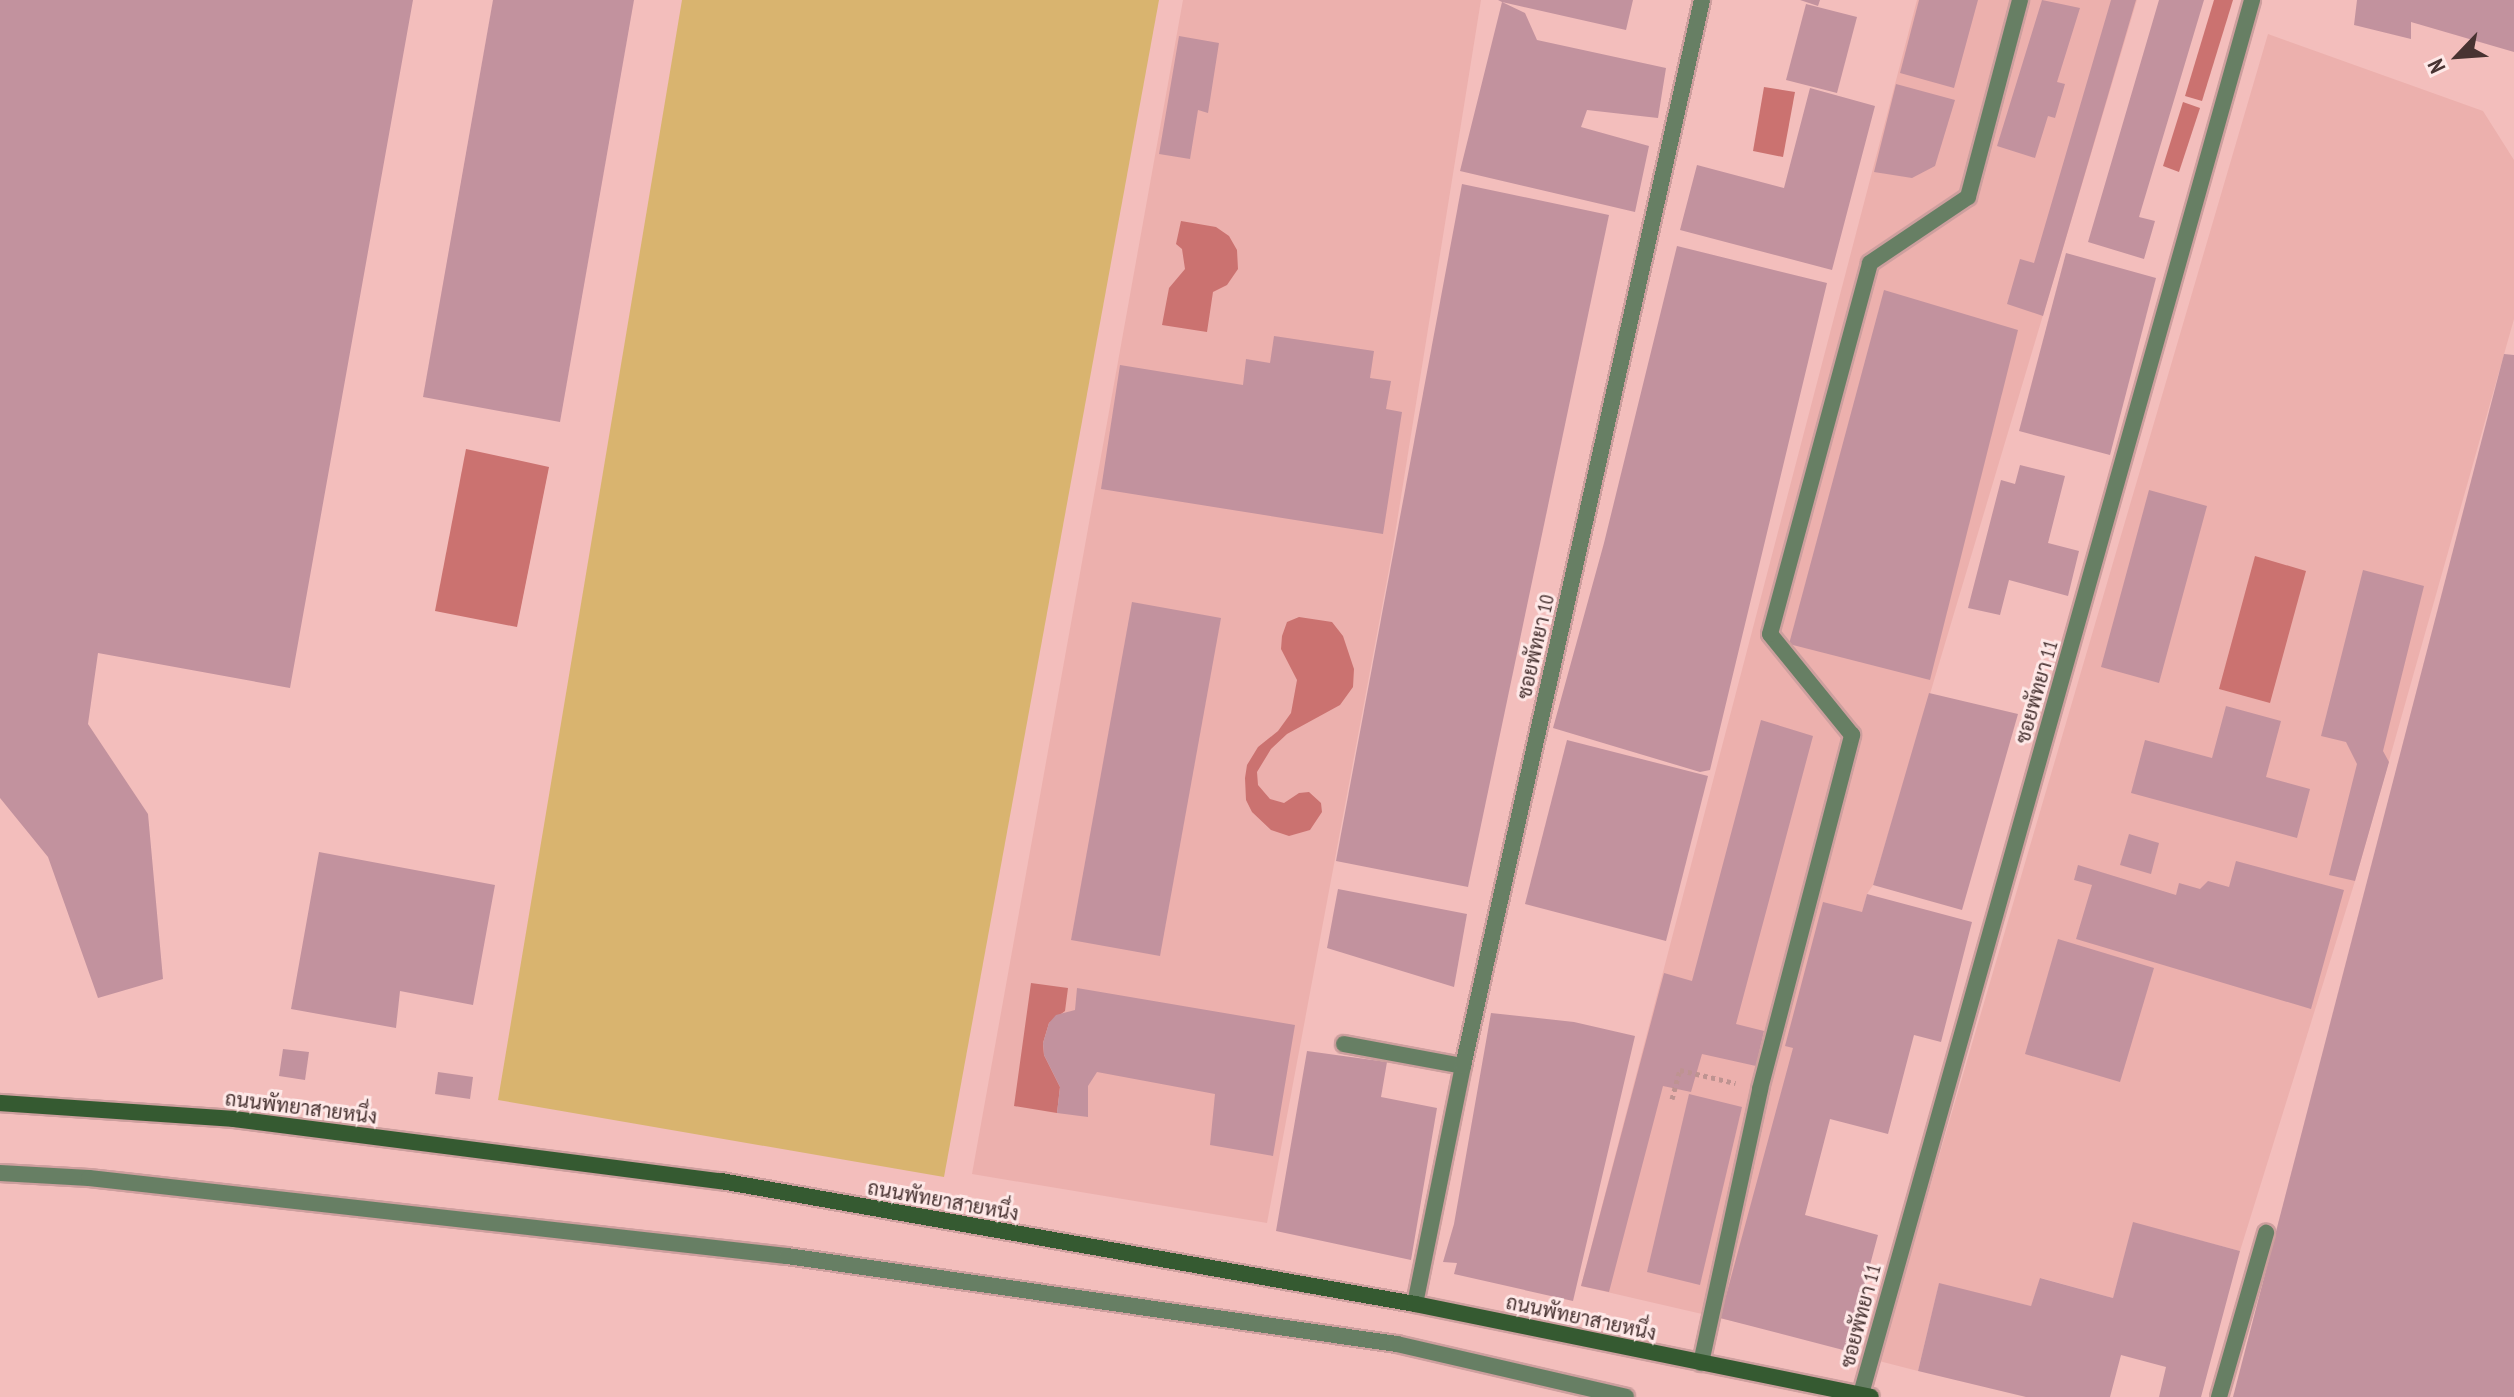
<!DOCTYPE html>
<html>
<head>
<meta charset="utf-8">
<style>
	body { margin:0 }
	#map { position:relative; width:2514px; height:1397px; overflow:hidden; background:#f3bebc; font-family:"PT Sans Narrow",Sarabun,sans-serif }
	div>[style] { position:absolute }
	[style*='--x'] { left:calc(var(--x)*1px); top:calc(var(--y)*1px); width:calc(var(--w)*1px); rotate:calc(var(--a)*1deg) }
	.built>* { inset:0; background:#ecb0ad }
	.green>* { inset:0; background:#d9b46f }
	.water>* { inset:0; background:#cb7270 }
	.building>* { inset:0; background:#c2929e }
	.path>* { height:5px; margin-top:-2.5px; transform-origin:0; background:repeating-linear-gradient(90deg,#be9391 0 4px,transparent 0 8px) }
	.roads { filter:drop-shadow(2px 0 #cd9f9e) drop-shadow(-2px 0 #cd9f9e) drop-shadow(0 2px #cd9f9e) drop-shadow(0 -2px #cd9f9e) }
	.lane>* { height:16px; margin:-8px; padding:0 8px; transform-origin:8px; border-radius:8px; background:#677f64 }
	.street>* { height:16px; margin:-8px; padding:0 8px; transform-origin:8px; border-radius:8px; background:#677f64 }
	.secondary>* { height:16px; margin:-8px; padding:0 8px; transform-origin:8px; border-radius:8px; background:#355a31 }
	span { translate:-50% -50%; white-space:nowrap; text-align:center; line-height:1.15; -webkit-text-stroke:6px #fee8e7; paint-order:stroke }
	.street-label { font-size:20px; color:#483332 }
	.north { position:absolute; left:2418px; top:16px; width:80px; height:80px; -webkit-text-stroke:6px #fee8e7; paint-order:stroke; rotate:245deg; font-size:22px; font-weight:700; line-height:32px; text-align:center; color:#483332 }
	.north::after { content:''; display:block; margin:auto; width:28px; height:36px; background:#483332; clip-path:polygon(50% 0,100% 100%,50% 72%,0 100%) }
</style>
</head>
<body>
<div id="map">
	<div class="built">
		<div style="clip-path:polygon(1183px 0,1481px 0,1391px 559px,1267px 1223px,972px 1174px)"></div>
		<div style="clip-path:polygon(1917px 0,2137px 0,1873px 885px,1867px 894px,1754px 1326px,1581px 1286px)"></div>
		<div style="clip-path:polygon(2268px 34px,2483px 111px,2514px 160px,2514px 319px,2355px 881px,2240px 1251px,2134px 1223px,2113px 1298px,2041px 1278px,2031px 1306px,1939px 1284px,1918px 1371px,1879px 1361px)"></div>
	</div>
	<div class="green">
		<div style="clip-path:polygon(682px 0,1159px 0,944px 1177px,498px 1100px)"></div>
	</div>
	<div class="water">
		<div style="clip-path:polygon(2214px 0,2233px 0,2202px 101px,2185px 96px)"></div>
		<div style="clip-path:polygon(1764px 87px,1795px 92px,1783px 157px,1753px 151px)"></div>
		<div style="clip-path:polygon(2183px 102px,2200px 108px,2179px 172px,2163px 166px)"></div>
		<div style="clip-path:polygon(1181px 221px,1216px 227px,1229px 236px,1237px 250px,1238px 269px,1227px 285px,1213px 292px,1207px 332px,1162px 325px,1169px 288px,1185px 269px,1182px 249px,1176px 244px)"></div>
		<div style="clip-path:polygon(466px 449px,549px 467px,517px 627px,435px 611px)"></div>
		<div style="clip-path:polygon(2255px 556px,2306px 571px,2270px 703px,2219px 689px)"></div>
		<div style="clip-path:polygon(1299px 617px,1332px 622px,1343px 636px,1354px 669px,1353px 687px,1340px 705px,1287px 734px,1271px 749px,1257px 772px,1258px 785px,1270px 799px,1284px 803px,1299px 793px,1309px 792px,1321px 803px,1322px 812px,1310px 830px,1289px 836px,1271px 830px,1252px 812px,1246px 800px,1245px 778px,1247px 765px,1258px 747px,1278px 731px,1291px 713px,1297px 680px,1281px 649px,1282px 636px,1287px 622px)"></div>
		<div style="clip-path:polygon(1031px 983px,1068px 988px,1065px 1011px,1049px 1023px,1043px 1043px,1044px 1055px,1060px 1087px,1057px 1113px,1014px 1106px)"></div>
	</div>
	<div class="building">
		<div style="clip-path:polygon(0 0,413px 0,290px 688px,98px 653px,88px 724px,148px 814px,163px 979px,98px 998px,48px 857px,0 798px)"></div>
		<div style="clip-path:polygon(493px 0,634px 0,560px 422px,423px 397px)"></div>
		<div style="clip-path:polygon(1498px 0,1633px 0,1626px 30px,1502px 2px,1525px 13px,1537px 40px,1666px 68px,1658px 118px,1587px 110px,1581px 127px,1649px 146px,1635px 212px,1460px 171px,1502px 2px)"></div>
		<div style="clip-path:polygon(1800px 0,1820px 0,1818px 6px)"></div>
		<div style="clip-path:polygon(1919px 0,1978px 0,1954px 88px,1900px 73px)"></div>
		<div style="clip-path:polygon(2042px 0,2080px 8px,2057px 82px,2065px 84px,2055px 118px,2048px 116px,2035px 158px,1997px 146px)"></div>
		<div style="clip-path:polygon(2111px 0,2136px 0,2043px 316px,2007px 304px,2020px 259px,2034px 263px)"></div>
		<div style="clip-path:polygon(2159px 0,2204px 0,2139px 217px,2155px 221px,2144px 259px,2088px 242px)"></div>
		<div style="clip-path:polygon(2357px 0,2514px 0,2514px 52px,2411px 22px,2411px 39px,2354px 25px)"></div>
		<div style="clip-path:polygon(1806px 4px,1857px 17px,1837px 93px,1786px 80px)"></div>
		<div style="clip-path:polygon(1179px 36px,1219px 43px,1208px 113px,1198px 110px,1190px 159px,1159px 154px)"></div>
		<div style="clip-path:polygon(1896px 84px,1955px 100px,1935px 166px,1912px 178px,1874px 172px)"></div>
		<div style="clip-path:polygon(1810px 88px,1875px 106px,1832px 270px,1680px 230px,1697px 165px,1784px 188px)"></div>
		<div style="clip-path:polygon(1462px 184px,1609px 215px,1468px 887px,1336px 861px)"></div>
		<div style="clip-path:polygon(1677px 246px,1827px 283px,1710px 770px,1700px 772px,1553px 728px,1604px 543px)"></div>
		<div style="clip-path:polygon(2066px 253px,2156px 278px,2110px 455px,2019px 431px)"></div>
		<div style="clip-path:polygon(1884px 290px,2018px 330px,1930px 680px,1789px 644px)"></div>
		<div style="clip-path:polygon(1274px 336px,1374px 351px,1370px 378px,1391px 381px,1386px 409px,1402px 412px,1383px 534px,1101px 489px,1120px 365px,1243px 385px,1246px 359px,1270px 363px)"></div>
		<div style="clip-path:polygon(2504px 354px,2514px 355px,2514px 1397px,2233px 1397px)"></div>
		<div style="clip-path:polygon(2020px 465px,2065px 476px,2048px 543px,2079px 551px,2068px 596px,2009px 580px,2000px 615px,1968px 608px,2001px 480px,2015px 484px)"></div>
		<div style="clip-path:polygon(2149px 490px,2207px 506px,2159px 683px,2101px 667px)"></div>
		<div style="clip-path:polygon(2363px 570px,2424px 586px,2383px 751px,2389px 762px,2355px 881px,2329px 875px,2357px 764px,2346px 742px,2321px 736px)"></div>
		<div style="clip-path:polygon(1132px 602px,1221px 618px,1160px 956px,1071px 940px)"></div>
		<div style="clip-path:polygon(1929px 693px,2018px 714px,1962px 910px,1873px 885px)"></div>
		<div style="clip-path:polygon(2226px 706px,2281px 721px,2266px 777px,2310px 789px,2297px 838px,2131px 793px,2145px 740px,2212px 758px)"></div>
		<div style="clip-path:polygon(1761px 720px,1813px 736px,1736px 1024px,1764px 1031px,1756px 1066px,1702px 1054px,1691px 1092px,1663px 1086px,1609px 1292px,1581px 1286px,1664px 973px,1692px 981px)"></div>
		<div style="clip-path:polygon(1567px 740px,1708px 776px,1666px 941px,1525px 904px)"></div>
		<div style="clip-path:polygon(2129px 834px,2159px 843px,2151px 874px,2120px 865px)"></div>
		<div style="clip-path:polygon(319px 852px,495px 885px,473px 1005px,400px 991px,396px 1028px,291px 1009px)"></div>
		<div style="clip-path:polygon(2236px 861px,2344px 890px,2311px 1009px,2076px 939px,2092px 885px,2074px 880px,2078px 865px,2176px 895px,2179px 883px,2200px 889px,2208px 881px,2229px 887px)"></div>
		<div style="clip-path:polygon(1338px 889px,1467px 914px,1454px 987px,1327px 948px)"></div>
		<div style="clip-path:polygon(1867px 894px,1972px 922px,1941px 1042px,1914px 1035px,1888px 1134px,1830px 1119px,1805px 1215px,1878px 1235px,1847px 1351px,1720px 1318px,1793px 1048px,1785px 1046px,1823px 902px,1862px 912px)"></div>
		<div style="clip-path:polygon(2058px 939px,2154px 968px,2120px 1082px,2025px 1054px)"></div>
		<div style="clip-path:polygon(1077px 988px,1295px 1025px,1273px 1156px,1210px 1145px,1215px 1094px,1097px 1072px,1088px 1086px,1088px 1117px,1057px 1113px,1060px 1087px,1044px 1055px,1043px 1043px,1049px 1023px,1056px 1015px,1075px 1010px)"></div>
		<div style="clip-path:polygon(1491px 1013px,1574px 1022px,1635px 1036px,1573px 1301px,1454px 1274px,1457px 1263px,1443px 1262px,1454px 1224px)"></div>
		<div style="clip-path:polygon(283px 1049px,309px 1052px,305px 1080px,279px 1076px)"></div>
		<div style="clip-path:polygon(1307px 1051px,1387px 1062px,1381px 1097px,1437px 1108px,1411px 1260px,1276px 1231px)"></div>
		<div style="clip-path:polygon(438px 1072px,473px 1077px,470px 1099px,435px 1094px)"></div>
		<div style="clip-path:polygon(1689px 1094px,1742px 1107px,1700px 1285px,1647px 1272px)"></div>
		<div style="clip-path:polygon(2133px 1222px,2240px 1251px,2201px 1397px,2159px 1397px,2166px 1367px,2121px 1355px,2110px 1397px,2026px 1397px,1918px 1371px,1939px 1283px,2031px 1306px,2040px 1278px,2113px 1298px)"></div>
	</div>
	<div class="path">
		<div style="--x:1672;--y:1099;--w:30;--a:-75"></div>
		<div style="--x:1680;--y:1070;--w:57;--a:13.3"></div>
	</div>
	<div class="roads">
		<div class="lane">
			<div style="--x:1344;--y:1044;--w:121;--a:10.5"></div>
			<div style="--x:1701;--y:1363;--w:280;--a:-77.8"></div>
			<div style="--x:1760;--y:1089;--w:366;--a:-75.4"></div>
			<div style="--x:1852;--y:735;--w:130;--a:-129.1"></div>
			<div style="--x:1770;--y:634;--w:384;--a:-74.9"></div>
			<div style="--x:1870;--y:263;--w:118;--a:-34"></div>
			<div style="--x:1968;--y:197;--w:204;--a:-75.2"></div>
			<div style="--x:2219;--y:1397;--w:171;--a:-74"></div>
		</div>
		<div class="street">
			<div style="--x:0;--y:1173;--w:89;--a:3.2"></div>
			<div style="--x:89;--y:1178;--w:702;--a:6.38"></div>
			<div style="--x:787;--y:1256;--w:616;--a:8.21"></div>
			<div style="--x:1397;--y:1344;--w:235;--a:13"></div>
			<div style="--x:1415;--y:1304;--w:243;--a:-78.6"></div>
			<div style="--x:1463;--y:1066;--w:1092;--a:-77.36"></div>
			<div style="--x:1861;--y:1394;--w:1448;--a:-74.33"></div>
		</div>
		<div class="secondary">
			<div style="--x:0;--y:1103;--w:235;--a:3.9"></div>
			<div style="--x:234;--y:1119;--w:491;--a:7.3"></div>
			<div style="--x:721;--y:1181;--w:705;--a:10.05"></div>
			<div style="--x:1415;--y:1304;--w:465;--a:11.5"></div>
		</div>
	</div>
	<div class="street-label">
		<span style="left:1536px;top:647px;rotate:-77deg">ซอยพัทยา 10</span>
		<span style="left:2037px;top:692px;rotate:-74deg">ซอยพัทยา 11</span>
		<span style="left:301px;top:1108px;rotate:7deg">ถนนพัทยาสายหนึ่ง</span>
		<span style="left:943px;top:1201px;rotate:10deg">ถนนพัทยาสายหนึ่ง</span>
		<span style="left:1861px;top:1316px;rotate:-75deg">ซอยพัทยา 11</span>
		<span style="left:1581px;top:1318px;rotate:12deg">ถนนพัทยาสายหนึ่ง</span>
	</div>
	<div class="north">N</div>
</div>
</body>
</html>
